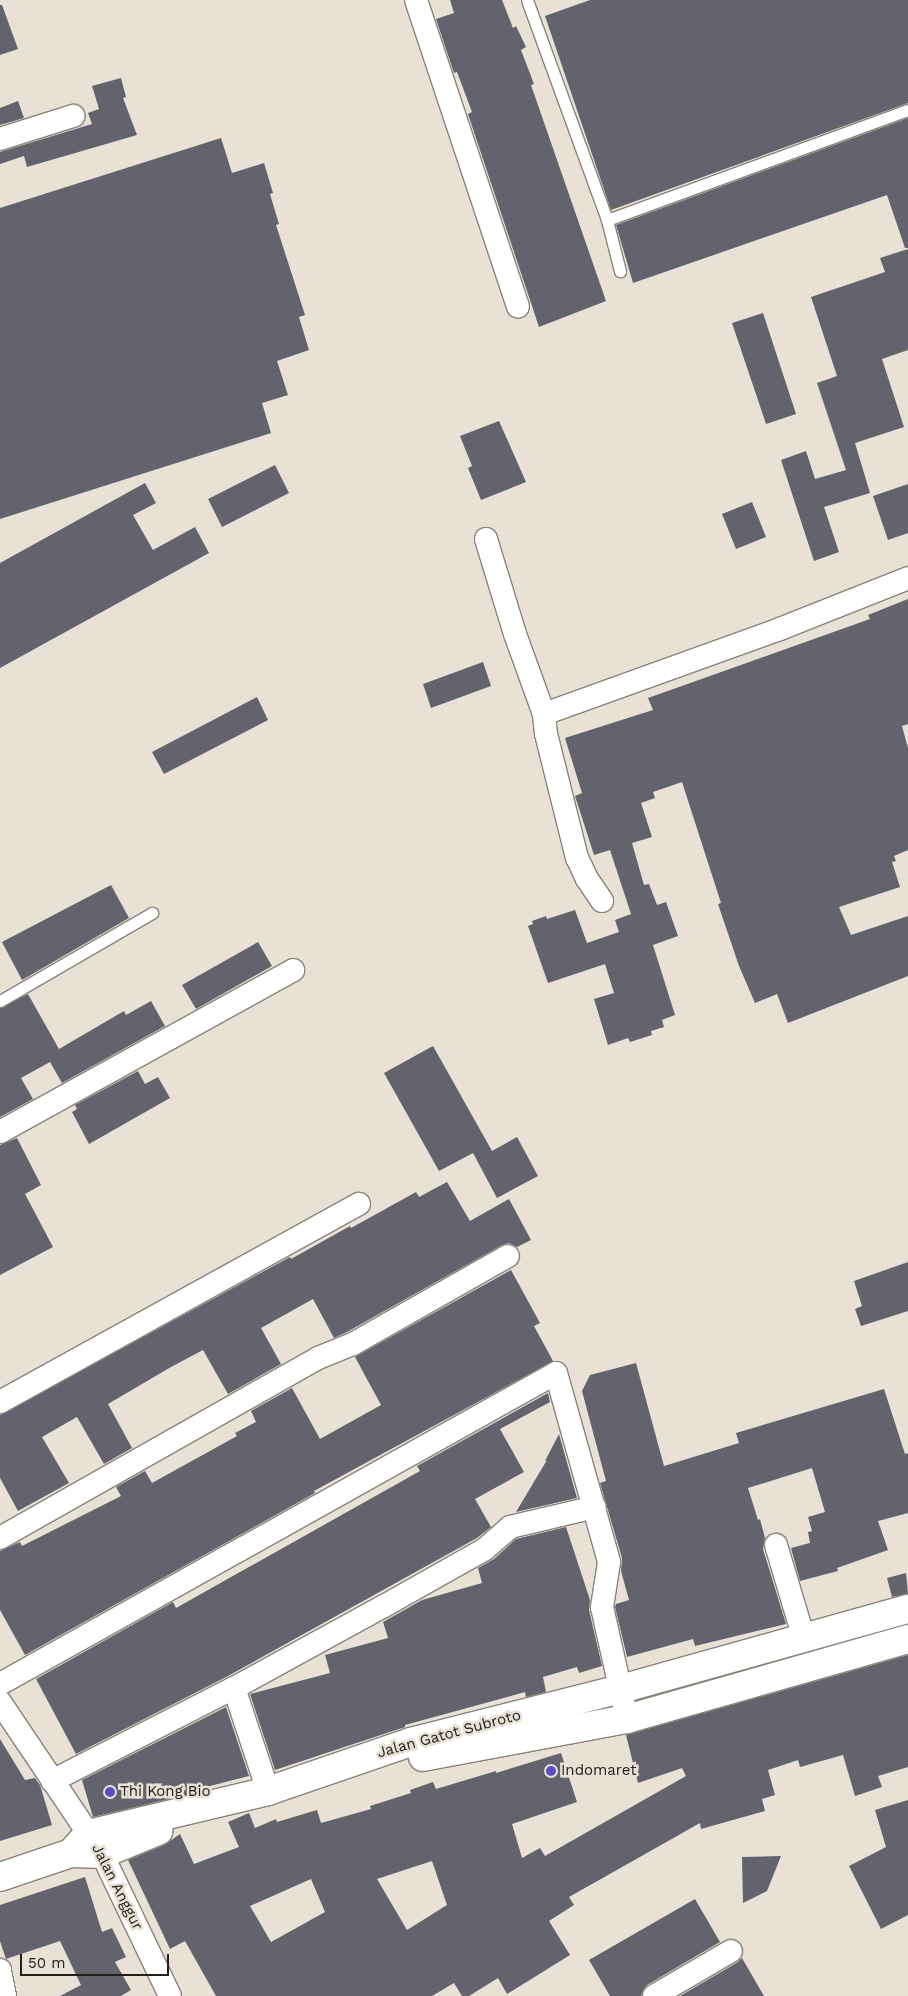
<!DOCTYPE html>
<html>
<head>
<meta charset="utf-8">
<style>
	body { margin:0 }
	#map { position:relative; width:908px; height:1996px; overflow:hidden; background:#e8e1d6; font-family:"Work Sans",sans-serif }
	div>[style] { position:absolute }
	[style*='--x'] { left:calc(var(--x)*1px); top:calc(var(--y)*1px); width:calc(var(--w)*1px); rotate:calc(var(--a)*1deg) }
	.building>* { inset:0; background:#62636d }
	.roads { filter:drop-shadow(1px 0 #898278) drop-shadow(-1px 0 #898278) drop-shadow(0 1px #898278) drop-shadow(0 -1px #898278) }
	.service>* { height:11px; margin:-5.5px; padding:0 5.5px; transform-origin:5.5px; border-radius:5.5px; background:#fff }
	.minor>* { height:22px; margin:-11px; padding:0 11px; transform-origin:11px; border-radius:11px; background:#fff }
	.secondary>* { height:28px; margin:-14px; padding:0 14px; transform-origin:14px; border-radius:14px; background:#fff }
	.dots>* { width:14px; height:14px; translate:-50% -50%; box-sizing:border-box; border:2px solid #e8e1d6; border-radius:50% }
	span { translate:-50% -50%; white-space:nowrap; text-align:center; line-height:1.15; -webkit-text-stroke:5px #e8e1d6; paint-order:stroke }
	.street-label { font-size:15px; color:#23201c }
	.poi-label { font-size:15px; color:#23201c }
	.left { translate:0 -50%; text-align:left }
	.scale { position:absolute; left:20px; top:1954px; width:149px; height:22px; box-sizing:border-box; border:2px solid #23201c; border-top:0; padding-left:6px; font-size:15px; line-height:18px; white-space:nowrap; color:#23201c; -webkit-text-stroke:4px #e8e1d6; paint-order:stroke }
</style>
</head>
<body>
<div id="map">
	<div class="building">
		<div style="clip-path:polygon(450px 0,502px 0,513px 28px,516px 26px,526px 47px,521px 50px,534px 84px,531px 85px,606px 301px,539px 327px,468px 114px,472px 112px,457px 72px,454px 73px,436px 19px,454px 13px)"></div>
		<div style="clip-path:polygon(590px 0,908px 0,908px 103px,611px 210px,545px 16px)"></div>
		<div style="clip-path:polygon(0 5px,2px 5px,18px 49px,0 55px)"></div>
		<div style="clip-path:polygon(121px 78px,126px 97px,123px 98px,137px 135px,27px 167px,24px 156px,0 164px,0 152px,92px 124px,88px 113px,99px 109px,92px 86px)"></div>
		<div style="clip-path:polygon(18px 101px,24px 118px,0 125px,0 108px)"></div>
		<div style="clip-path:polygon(908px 118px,908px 248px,905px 248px,887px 195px,633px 283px,616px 225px)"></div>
		<div style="clip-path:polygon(221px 138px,232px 173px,264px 163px,273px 193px,270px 194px,279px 224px,276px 225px,305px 315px,299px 317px,309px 350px,277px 361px,288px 395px,262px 403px,271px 433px,0 519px,0 208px)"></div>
		<div style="clip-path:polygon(908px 249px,908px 350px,882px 359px,904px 427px,855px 443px,870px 493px,824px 507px,839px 552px,814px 561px,781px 460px,806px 451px,815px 479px,846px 470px,817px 383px,837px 376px,811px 297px,885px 272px,880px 258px)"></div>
		<div style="clip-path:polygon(763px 313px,796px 414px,766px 424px,732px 323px)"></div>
		<div style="clip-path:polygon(499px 421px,526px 482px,481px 500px,468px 468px,472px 466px,460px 436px)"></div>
		<div style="clip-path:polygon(275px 465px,289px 493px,222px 527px,208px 499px)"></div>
		<div style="clip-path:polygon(145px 483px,156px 503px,133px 515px,153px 550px,195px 527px,209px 553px,0 668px,0 563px)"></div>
		<div style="clip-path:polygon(908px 484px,908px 533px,888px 540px,873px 496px)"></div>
		<div style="clip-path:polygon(752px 502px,766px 537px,736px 549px,722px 514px)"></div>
		<div style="clip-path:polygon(908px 599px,908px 724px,902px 726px,908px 748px,908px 850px,894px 856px,896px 861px,892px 862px,900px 887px,839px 907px,851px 935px,908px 916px,908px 976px,788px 1023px,777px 994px,755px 1003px,739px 966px,718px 904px,721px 903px,682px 782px,653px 792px,655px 798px,641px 803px,652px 837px,632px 843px,644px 885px,649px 884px,657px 905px,666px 902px,678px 936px,653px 945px,675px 1015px,662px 1020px,664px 1027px,651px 1031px,652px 1035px,630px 1042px,628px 1038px,608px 1045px,594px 999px,614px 993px,605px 964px,548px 983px,528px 926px,533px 924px,532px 921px,546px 916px,547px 919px,575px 910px,587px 943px,619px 932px,615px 920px,631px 914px,610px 850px,594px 855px,575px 796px,582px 793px,565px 738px,653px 710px,648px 698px,870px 619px,868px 615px)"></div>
		<div style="clip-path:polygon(483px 662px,491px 686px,431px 708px,423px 684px)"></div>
		<div style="clip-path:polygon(257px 697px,268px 720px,164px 774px,152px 752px)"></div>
		<div style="clip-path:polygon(111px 885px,129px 918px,22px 980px,2px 942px)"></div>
		<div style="clip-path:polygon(258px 942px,272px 966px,196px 1009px,182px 985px)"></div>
		<div style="clip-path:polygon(28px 994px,59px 1049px,124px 1011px,126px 1015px,151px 1001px,165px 1026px,62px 1083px,50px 1062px,21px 1078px,33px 1099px,0 1117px,0 1008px)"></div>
		<div style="clip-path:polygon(433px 1046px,492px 1151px,517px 1137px,538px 1176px,497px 1198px,473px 1153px,439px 1171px,384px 1073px)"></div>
		<div style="clip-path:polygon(138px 1071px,145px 1084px,158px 1077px,170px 1098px,89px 1144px,72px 1112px,77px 1109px,75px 1105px)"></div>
		<div style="clip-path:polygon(17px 1138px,41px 1185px,25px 1194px,53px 1247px,0 1275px,0 1145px)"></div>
		<div style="clip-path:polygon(447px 1182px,470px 1221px,509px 1199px,531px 1240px,517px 1247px,509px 1243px,502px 1245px,347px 1332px,334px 1338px,313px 1299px,261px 1328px,281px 1364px,228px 1394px,203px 1350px,171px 1367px,108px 1404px,132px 1448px,104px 1464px,77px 1417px,42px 1437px,69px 1483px,18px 1511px,0 1478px,0 1415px,290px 1257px,291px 1259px,350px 1226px,351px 1228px,416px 1192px,419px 1197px)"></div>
		<div style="clip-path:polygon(908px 1262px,908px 1311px,861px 1326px,855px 1309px,862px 1306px,854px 1281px)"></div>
		<div style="clip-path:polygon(511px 1270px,540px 1323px,534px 1326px,553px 1361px,314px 1491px,315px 1493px,25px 1655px,0 1610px,0 1551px,20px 1542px,22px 1546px,121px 1496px,116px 1487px,145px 1471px,152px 1483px,237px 1436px,235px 1433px,256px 1422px,251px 1411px,292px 1388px,320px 1439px,381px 1405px,355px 1357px)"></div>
		<div style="clip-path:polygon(636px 1363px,664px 1466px,739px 1443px,736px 1433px,884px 1389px,905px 1454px,908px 1453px,908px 1513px,878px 1521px,888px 1550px,837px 1568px,838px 1571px,800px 1581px,791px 1548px,810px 1543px,808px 1532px,812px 1531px,808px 1517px,825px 1512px,812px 1468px,748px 1488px,758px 1520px,760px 1519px,765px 1538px,763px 1549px,786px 1624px,695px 1646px,693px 1639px,627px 1657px,615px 1607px,616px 1604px,629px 1600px,621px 1571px,622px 1558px,600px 1483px,606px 1481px,582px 1391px,590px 1375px)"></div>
		<div style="clip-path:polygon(548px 1393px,550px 1402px,500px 1429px,524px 1472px,475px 1499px,491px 1527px,477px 1538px,228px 1676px,76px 1754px,36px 1679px,173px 1602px,176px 1608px,420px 1471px,417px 1466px)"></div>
		<div style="clip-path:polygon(559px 1434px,577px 1498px,516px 1512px,547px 1460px,545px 1461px)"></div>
		<div style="clip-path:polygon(566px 1527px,590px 1600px,589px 1610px,602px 1666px,579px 1673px,577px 1667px,543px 1677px,546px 1692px,526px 1697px,525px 1692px,405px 1725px,405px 1727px,275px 1770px,250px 1694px,330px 1673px,325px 1655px,388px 1638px,383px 1622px,422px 1600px,482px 1583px,478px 1568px,494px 1559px,516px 1539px)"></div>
		<div style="clip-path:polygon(906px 1573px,908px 1594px,892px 1597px,887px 1578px)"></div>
		<div style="clip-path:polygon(evenodd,908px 1655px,908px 1767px,878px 1776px,882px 1787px,855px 1796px,843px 1755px,800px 1767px,798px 1760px,768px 1770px,775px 1795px,762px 1799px,765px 1811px,701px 1829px,700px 1823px,569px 1897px,574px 1905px,549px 1921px,570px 1955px,507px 1994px,498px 1978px,469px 1996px,462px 1996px,454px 1983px,432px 1996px,216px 1996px,185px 1941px,170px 1949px,128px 1860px,164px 1845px,180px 1834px,194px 1864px,239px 1847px,228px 1822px,249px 1813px,255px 1828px,276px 1819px,277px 1822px,317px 1810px,321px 1823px,371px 1809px,370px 1806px,411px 1793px,410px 1790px,433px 1782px,436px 1789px,496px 1771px,496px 1773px,561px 1753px,577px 1802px,512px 1824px,522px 1858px,540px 1848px,545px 1856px,686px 1776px,682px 1768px,638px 1783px,626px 1735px,908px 1655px,432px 1861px,447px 1905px,407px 1930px,377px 1879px,432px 1861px,908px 1655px,311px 1879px,325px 1912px,271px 1942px,250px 1906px,311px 1879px)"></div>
		<div style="clip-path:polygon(226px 1707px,249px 1776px,206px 1787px,207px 1790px,93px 1817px,82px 1780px)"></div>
		<div style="clip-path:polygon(0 1739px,25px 1780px,35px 1778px,40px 1785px,52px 1825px,0 1841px)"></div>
		<div style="clip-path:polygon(908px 1800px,908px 1915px,881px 1929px,849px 1866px,886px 1847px,875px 1810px)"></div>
		<div style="clip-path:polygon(781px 1856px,767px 1891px,743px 1903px,742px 1857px)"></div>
		<div style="clip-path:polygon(85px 1877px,102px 1932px,112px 1928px,126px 1957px,115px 1962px,131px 1990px,121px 1996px,60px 1996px,81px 1985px,60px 1941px,6px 1959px,0 1941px,0 1905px)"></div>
		<div style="clip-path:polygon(695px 1899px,720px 1942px,647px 1985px,641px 1996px,610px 1996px,589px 1960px)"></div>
		<div style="clip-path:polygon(742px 1958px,764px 1996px,680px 1996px,738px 1962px)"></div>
	</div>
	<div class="roads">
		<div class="service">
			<div style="--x:527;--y:0;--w:234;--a:70"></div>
			<div style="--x:607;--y:220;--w:53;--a:75.7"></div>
			<div style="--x:607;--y:220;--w:320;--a:-20.1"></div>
			<div style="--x:0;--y:1001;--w:176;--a:-30.1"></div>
		</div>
		<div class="minor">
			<div style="--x:416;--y:0;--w:323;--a:71.6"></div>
			<div style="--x:0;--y:139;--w:77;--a:-17.5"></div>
			<div style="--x:486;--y:539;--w:99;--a:73"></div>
			<div style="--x:515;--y:634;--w:85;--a:70.1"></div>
			<div style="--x:602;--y:901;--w:27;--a:-124"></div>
			<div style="--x:587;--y:879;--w:23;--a:-115"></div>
			<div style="--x:577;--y:858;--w:128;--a:-104"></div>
			<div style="--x:546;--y:734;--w:20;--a:-96"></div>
			<div style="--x:544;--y:714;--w:251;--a:-19.8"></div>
			<div style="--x:780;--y:629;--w:138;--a:-21.7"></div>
			<div style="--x:0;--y:1132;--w:335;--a:-28.9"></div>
			<div style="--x:0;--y:1402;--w:410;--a:-28.9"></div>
			<div style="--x:0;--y:1538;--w:365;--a:-29.5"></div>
			<div style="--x:318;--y:1358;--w:38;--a:-22"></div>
			<div style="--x:353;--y:1344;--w:178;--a:-29.6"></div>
			<div style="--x:776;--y:1545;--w:98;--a:73.4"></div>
			<div style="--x:0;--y:1684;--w:637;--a:-29.22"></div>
			<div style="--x:556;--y:1373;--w:196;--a:74.3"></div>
			<div style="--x:609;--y:1562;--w:46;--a:98.8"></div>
			<div style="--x:602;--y:1607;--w:115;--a:77.4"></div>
			<div style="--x:234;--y:1688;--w:108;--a:71.7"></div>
			<div style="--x:0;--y:1702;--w:183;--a:56.1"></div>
			<div style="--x:102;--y:1854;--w:157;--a:64.4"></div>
			<div style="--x:52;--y:1781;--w:204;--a:-27.1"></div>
			<div style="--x:234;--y:1688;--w:171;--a:-28.7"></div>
			<div style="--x:384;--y:1606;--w:116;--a:-29.4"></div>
			<div style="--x:485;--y:1549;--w:33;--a:-41"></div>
			<div style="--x:510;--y:1527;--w:87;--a:-13.2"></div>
			<div style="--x:0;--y:1970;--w:26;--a:79"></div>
			<div style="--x:654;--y:1996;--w:89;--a:-30.3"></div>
		</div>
		<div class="secondary">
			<div style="--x:423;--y:1757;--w:208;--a:-10.6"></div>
			<div style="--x:627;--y:1719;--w:292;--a:-15.9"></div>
			<div style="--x:71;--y:1853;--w:31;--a:2"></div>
			<div style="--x:102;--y:1854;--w:61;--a:-22.3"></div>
			<div style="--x:0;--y:1877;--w:75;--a:-18.7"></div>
			<div style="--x:71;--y:1853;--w:25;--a:-48"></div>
			<div style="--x:88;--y:1834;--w:185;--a:-13.4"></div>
			<div style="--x:268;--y:1791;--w:151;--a:-18.9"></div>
			<div style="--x:411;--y:1742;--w:217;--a:-14.2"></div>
			<div style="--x:621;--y:1689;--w:298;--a:-15.6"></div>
		</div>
	</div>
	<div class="dots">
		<div style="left:551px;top:1771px;background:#594ec6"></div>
		<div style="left:110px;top:1792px;background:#594ec6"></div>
	</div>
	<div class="street-label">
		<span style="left:449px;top:1734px;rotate:-15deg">Jalan Gatot Subroto</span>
		<span style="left:117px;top:1887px;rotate:63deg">Jalan Anggur</span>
	</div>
	<div class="poi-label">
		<span class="left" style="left:561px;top:1771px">Indomaret</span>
		<span class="left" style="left:120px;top:1792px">Thi Kong Bio</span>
	</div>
	<div class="scale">50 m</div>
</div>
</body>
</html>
